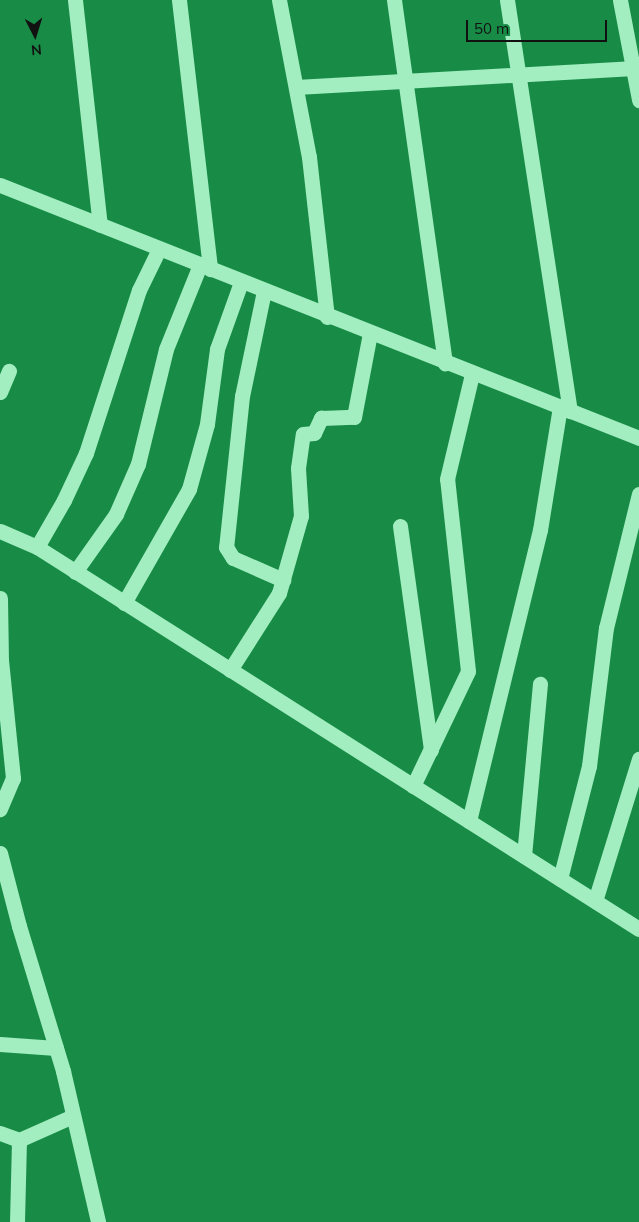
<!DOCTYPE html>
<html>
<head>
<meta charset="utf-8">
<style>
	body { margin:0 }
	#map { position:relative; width:639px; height:1222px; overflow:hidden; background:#188c46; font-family:Mulish,sans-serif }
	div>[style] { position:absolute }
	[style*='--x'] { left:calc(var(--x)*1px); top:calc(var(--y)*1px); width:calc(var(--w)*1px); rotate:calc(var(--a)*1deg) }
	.street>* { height:15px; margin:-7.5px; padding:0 7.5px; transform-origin:7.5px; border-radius:7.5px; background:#a2eec0 }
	span { translate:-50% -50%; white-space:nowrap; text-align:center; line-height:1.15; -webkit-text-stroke:5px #188c46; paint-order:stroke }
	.north { position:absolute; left:10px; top:10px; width:50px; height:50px; -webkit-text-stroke:4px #188c46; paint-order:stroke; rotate:175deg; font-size:14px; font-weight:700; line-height:20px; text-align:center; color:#111 }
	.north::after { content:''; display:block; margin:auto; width:18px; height:22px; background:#111; clip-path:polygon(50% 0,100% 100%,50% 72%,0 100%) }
	.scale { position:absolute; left:466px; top:20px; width:141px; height:22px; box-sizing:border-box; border:2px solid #111; border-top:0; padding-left:6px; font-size:15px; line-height:18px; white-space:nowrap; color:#111; -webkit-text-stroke:4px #188c46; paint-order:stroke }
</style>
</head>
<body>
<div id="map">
	<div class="street">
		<div style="--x:75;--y:0;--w:226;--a:83.7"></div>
		<div style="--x:179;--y:0;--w:271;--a:83.4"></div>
		<div style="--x:279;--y:0;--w:160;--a:79.2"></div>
		<div style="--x:309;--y:157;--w:161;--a:83.6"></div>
		<div style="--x:394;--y:0;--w:367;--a:82"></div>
		<div style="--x:507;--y:0;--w:416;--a:81.3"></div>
		<div style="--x:620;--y:0;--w:102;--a:79.2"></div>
		<div style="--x:296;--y:87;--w:344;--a:-3.2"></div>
		<div style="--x:0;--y:185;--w:687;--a:21.6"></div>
		<div style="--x:264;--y:291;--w:107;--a:101.8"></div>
		<div style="--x:242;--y:396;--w:152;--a:96"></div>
		<div style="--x:226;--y:547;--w:13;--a:58"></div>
		<div style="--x:233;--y:558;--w:55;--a:23.7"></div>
		<div style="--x:0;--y:392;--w:23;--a:-67"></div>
		<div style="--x:400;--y:526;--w:226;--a:82.1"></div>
		<div style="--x:0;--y:531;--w:40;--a:23.4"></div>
		<div style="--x:37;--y:547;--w:713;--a:32.4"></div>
		<div style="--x:37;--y:547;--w:54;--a:-60.1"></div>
		<div style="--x:64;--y:500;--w:52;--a:-64.9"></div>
		<div style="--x:86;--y:453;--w:171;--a:-72"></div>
		<div style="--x:139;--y:290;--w:46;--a:-64"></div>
		<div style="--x:75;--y:572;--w:71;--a:-54.7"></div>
		<div style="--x:116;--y:514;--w:55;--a:-66.3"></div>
		<div style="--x:138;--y:464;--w:118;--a:-76.3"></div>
		<div style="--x:166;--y:349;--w:91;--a:-68"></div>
		<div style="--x:0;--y:598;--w:62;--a:89.1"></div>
		<div style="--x:1;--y:660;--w:119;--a:84.2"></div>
		<div style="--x:13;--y:778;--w:34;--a:113"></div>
		<div style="--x:124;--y:603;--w:131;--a:-60.3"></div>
		<div style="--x:189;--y:489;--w:67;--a:-74.5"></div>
		<div style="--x:207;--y:424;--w:76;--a:-82.4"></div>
		<div style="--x:217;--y:349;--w:71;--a:-70.3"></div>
		<div style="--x:230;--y:670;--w:91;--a:-57.5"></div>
		<div style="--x:279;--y:593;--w:80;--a:-74.1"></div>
		<div style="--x:301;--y:516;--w:48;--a:-93.6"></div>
		<div style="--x:298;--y:468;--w:34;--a:-82"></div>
		<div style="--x:303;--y:434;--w:11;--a:-5"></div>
		<div style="--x:314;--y:433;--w:17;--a:-65"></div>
		<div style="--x:321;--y:418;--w:33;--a:-2"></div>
		<div style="--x:354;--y:417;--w:86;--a:-79.2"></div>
		<div style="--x:413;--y:786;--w:127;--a:-64.4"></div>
		<div style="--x:468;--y:671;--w:193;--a:-96.2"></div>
		<div style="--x:447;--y:479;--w:108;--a:-76.6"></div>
		<div style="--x:469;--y:821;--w:300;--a:-76.3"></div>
		<div style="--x:540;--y:530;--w:125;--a:-80.8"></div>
		<div style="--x:0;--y:853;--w:75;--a:75.4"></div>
		<div style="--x:19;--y:926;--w:152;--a:73.1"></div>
		<div style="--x:63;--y:1071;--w:155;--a:76.9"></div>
		<div style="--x:524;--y:856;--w:173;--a:-84.7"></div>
		<div style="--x:560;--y:879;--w:117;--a:-75.6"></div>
		<div style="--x:589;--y:766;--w:139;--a:-83"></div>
		<div style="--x:606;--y:628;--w:138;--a:-76.2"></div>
		<div style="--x:595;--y:901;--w:149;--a:-72.8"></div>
		<div style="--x:0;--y:1044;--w:56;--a:4.1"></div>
		<div style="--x:0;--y:1133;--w:20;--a:20"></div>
		<div style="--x:17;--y:1222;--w:82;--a:-88.6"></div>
		<div style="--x:19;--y:1140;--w:59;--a:-24"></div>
	</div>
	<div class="north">N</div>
	<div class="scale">50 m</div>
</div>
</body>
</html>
